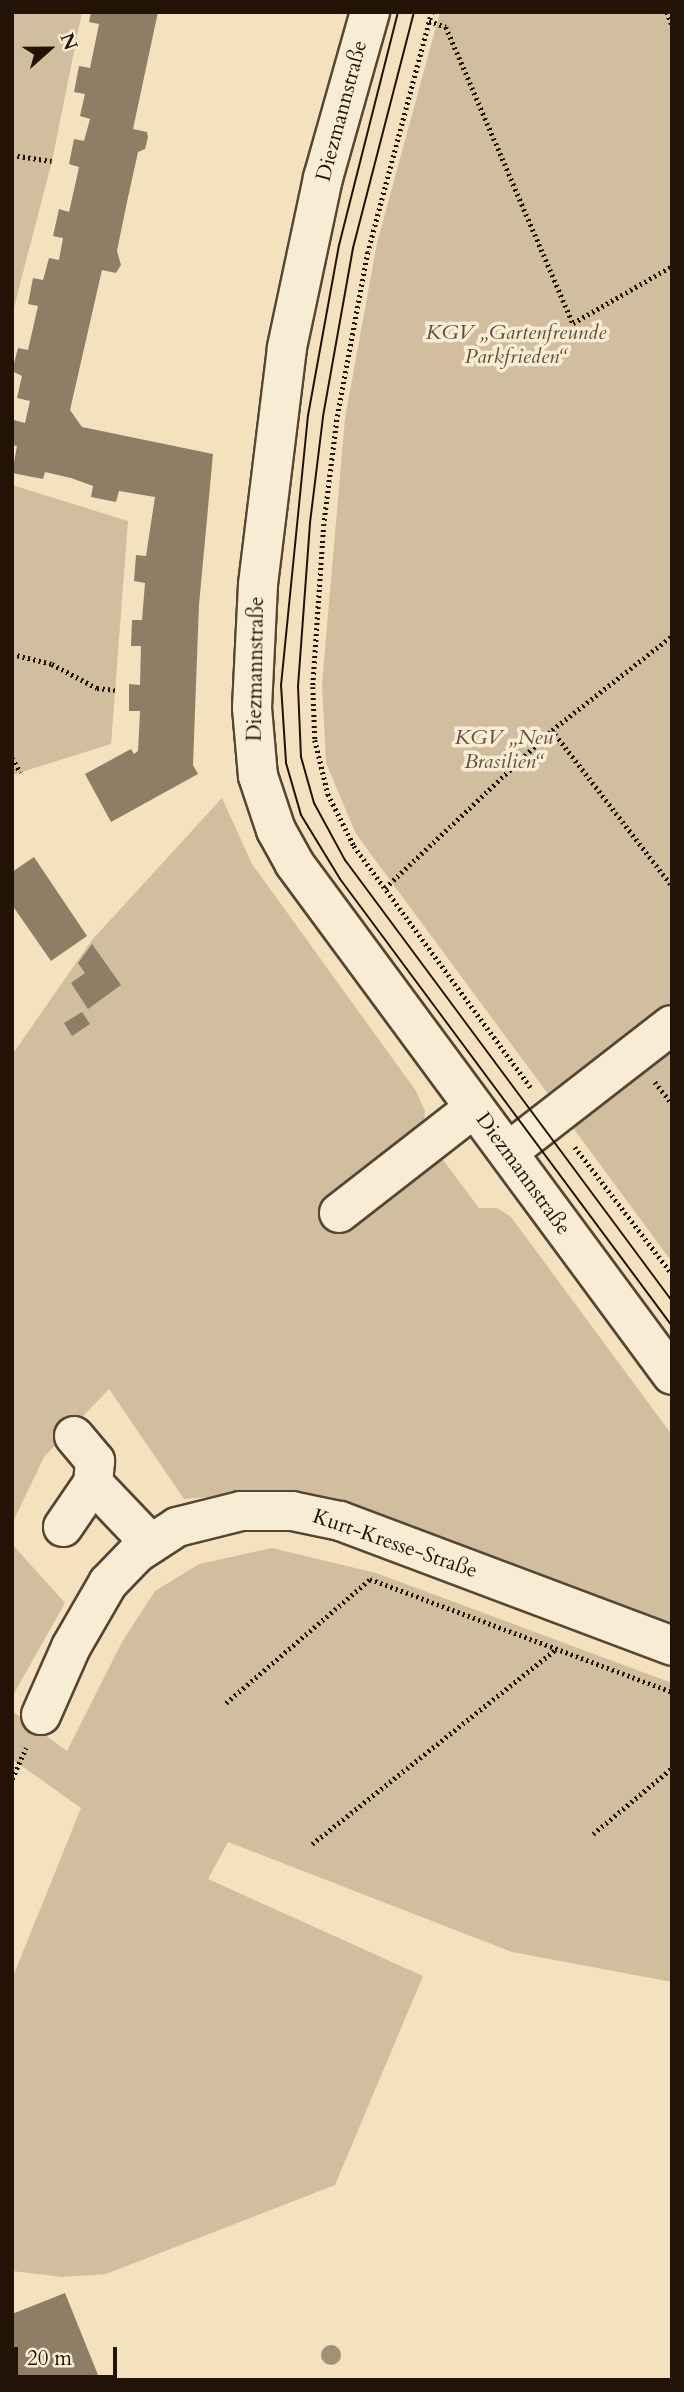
<!DOCTYPE html>
<html>
<head>
<meta charset="utf-8">
<style>
	body { margin:0 }
	#map { position:relative; width:684px; height:2392px; overflow:hidden; background:#f4e1be; font-family:Cardo,serif }
	div>[style] { position:absolute }
	[style*='--x'] { left:calc(var(--x)*1px); top:calc(var(--y)*1px); width:calc(var(--w)*1px); rotate:calc(var(--a)*1deg) }
	.green>* { inset:0; background:#d0be9f }
	.building>* { inset:0; background:#8f7e66 }
	.path>* { height:4.5px; margin-top:-2.25px; transform-origin:0; background:repeating-linear-gradient(90deg,#221306 0 2px,transparent 0 5.5px) }
	.roads { filter:drop-shadow(2px 0 #564634) drop-shadow(-2px 0 #564634) drop-shadow(0 2px #564634) drop-shadow(0 -2px #564634) }
	.minor>* { height:38px; margin:-19px; padding:0 19px; transform-origin:19px; border-radius:19px; background:#f8ecd5 }
	.tram>* { height:2px; margin:-1px; padding:0 1px; transform-origin:1px; border-radius:1px; background:#221306 }
	.trees>* { width:20px; height:20px; margin:-10px; border-radius:50%; background:#a29176 }
	span { translate:-50% -50%; white-space:nowrap; text-align:center; line-height:1.15; -webkit-text-stroke:7px #f8ecd5; paint-order:stroke }
	.street-label { font-size:21px; color:#221306 }
	.park-label { font-size:21px; color:#5f4f3c; font-style:italic }
	.frame { position:absolute; inset:0; border:14px solid #221306; pointer-events:none }
	.north { position:absolute; left:14px; top:14px; width:70px; height:70px; -webkit-text-stroke:5px #f8ecd5; paint-order:stroke; rotate:69deg; font-size:19px; font-weight:700; line-height:28px; text-align:center; color:#221306 }
	.north::after { content:''; display:block; margin:auto; width:24px; height:32px; background:#221306; clip-path:polygon(50% 0,100% 100%,50% 72%,0 100%) }
	.scale { position:absolute; left:14px; top:2347px; width:103px; height:32px; box-sizing:border-box; border:4px solid #221306; border-top:0; padding-left:9px; font-size:21px; line-height:24px; white-space:nowrap; color:#221306; -webkit-text-stroke:5px #f8ecd5; paint-order:stroke }
</style>
</head>
<body>
<div id="map">
	<div class="green">
		<div style="clip-path:polygon(12px 12px,82px 12px,52px 161px,12px 315px)"></div>
		<div style="clip-path:polygon(440px 12px,672px 12px,672px 1262px,356px 834px,326px 763px,322px 684px,345px 418px,377px 243px)"></div>
		<div style="clip-path:polygon(12px 485px,128px 521px,111px 744px,12px 775px)"></div>
		<div style="clip-path:polygon(222px 798px,252px 864px,416px 1091px,425px 1111px,423px 1133px,479px 1208px,497px 1208px,511px 1217px,672px 1435px,672px 1626px,340px 1501px,276px 1491px,184px 1499px,109px 1389px,44px 1457px,12px 1524px,12px 1055px,92px 940px)"></div>
		<div style="clip-path:polygon(12px 1544px,65px 1603px,12px 1697px)"></div>
		<div style="clip-path:polygon(272px 1548px,376px 1573px,672px 1683px,672px 1982px,512px 1952px,228px 1842px,208px 1879px,423px 1976px,335px 2185px,106px 2274px,62px 2277px,12px 2271px,12px 1979px,81px 1808px,12px 1759px,12px 1711px,67px 1751px,122px 1642px,155px 1591px,199px 1564px)"></div>
	</div>
	<div class="building">
		<div style="clip-path:polygon(91px 12px,158px 12px,133px 129px,147px 132px,148px 137px,145px 149px,138px 152px,127px 202px,117px 251px,121px 265px,116px 273px,102px 270px,70px 410px,82px 427px,213px 454px,199px 605px,193px 765px,198px 774px,111px 822px,85px 774px,131px 749px,134px 754px,138px 751px,140px 711px,129px 711px,129px 684px,140px 685px,141px 646px,131px 646px,132px 620px,142px 620px,145px 583px,134px 581px,136px 555px,146px 556px,155px 497px,119px 491px,116px 502px,91px 497px,93px 486px,71px 478px,45px 472px,43px 479px,12px 473px,17px 446px,12px 445px,14px 420px,25px 423px,30px 401px,17px 398px,22px 376px,12px 371px,18px 348px,28px 350px,38px 306px,28px 304px,33px 278px,43px 280px,49px 258px,59px 260px,63px 238px,53px 236px,59px 209px,69px 212px,74px 190px,79px 167px,69px 164px,74px 139px,84px 141px,90px 119px,80px 116px,85px 94px,74px 92px,79px 66px,90px 68px,99px 24px,89px 22px)"></div>
		<div style="clip-path:polygon(34px 857px,87px 936px,51px 961px,12px 905px,12px 872px)"></div>
		<div style="clip-path:polygon(92px 944px,121px 985px,88px 1009px,71px 983px,85px 973px,78px 963px)"></div>
		<div style="clip-path:polygon(82px 1012px,90px 1024px,72px 1036px,64px 1023px)"></div>
		<div style="clip-path:polygon(65px 2293px,100px 2380px,12px 2380px,12px 2314px)"></div>
	</div>
	<div class="path">
		<div style="--x:432;--y:12;--w:248;--a:104.9"></div>
		<div style="--x:368;--y:252;--w:171;--a:100.5"></div>
		<div style="--x:337;--y:420;--w:105;--a:97.1"></div>
		<div style="--x:324;--y:524;--w:163;--a:93.9"></div>
		<div style="--x:313;--y:687;--w:53;--a:87.8"></div>
		<div style="--x:315;--y:740;--w:56;--a:76.5"></div>
		<div style="--x:328;--y:794;--w:58;--a:63.4"></div>
		<div style="--x:354;--y:846;--w:301;--a:53.8"></div>
		<div style="--x:667;--y:12;--w:14;--a:69"></div>
		<div style="--x:429;--y:21;--w:18;--a:19"></div>
		<div style="--x:446;--y:27;--w:322;--a:66.8"></div>
		<div style="--x:573;--y:323;--w:114;--a:-29.9"></div>
		<div style="--x:12;--y:155;--w:40;--a:8.5"></div>
		<div style="--x:12;--y:654;--w:41;--a:14"></div>
		<div style="--x:52;--y:664;--w:51;--a:28.1"></div>
		<div style="--x:97;--y:688;--w:18;--a:6"></div>
		<div style="--x:552;--y:730;--w:197;--a:52.4"></div>
		<div style="--x:12;--y:758;--w:17;--a:59"></div>
		<div style="--x:385;--y:888;--w:230;--a:-43.4"></div>
		<div style="--x:552;--y:730;--w:152;--a:-38.1"></div>
		<div style="--x:655;--y:1082;--w:28;--a:52"></div>
		<div style="--x:575;--y:1147;--w:160;--a:52.6"></div>
		<div style="--x:226;--y:1703;--w:190;--a:-40.7"></div>
		<div style="--x:370;--y:1579;--w:322;--a:20.5"></div>
		<div style="--x:12;--y:1779;--w:34;--a:-66"></div>
		<div style="--x:593;--y:1834;--w:103;--a:-39.9"></div>
		<div style="--x:312;--y:1844;--w:312;--a:-38.6"></div>
	</div>
	<div class="roads">
		<div class="minor">
			<div style="--x:370;--y:12;--w:173;--a:105.8"></div>
			<div style="--x:323;--y:178;--w:174;--a:102"></div>
			<div style="--x:287;--y:348;--w:239;--a:97"></div>
			<div style="--x:258;--y:585;--w:123;--a:92.8"></div>
			<div style="--x:252;--y:708;--w:68;--a:85"></div>
			<div style="--x:258;--y:776;--w:57;--a:71.6"></div>
			<div style="--x:276;--y:830;--w:38;--a:61"></div>
			<div style="--x:294;--y:863;--w:636;--a:53.56"></div>
			<div style="--x:508;--y:1152;--w:207;--a:-37.8"></div>
			<div style="--x:339;--y:1213;--w:171;--a:-37.9"></div>
			<div style="--x:74;--y:1436;--w:33;--a:50"></div>
			<div style="--x:95;--y:1461;--w:22;--a:95"></div>
			<div style="--x:93;--y:1483;--w:84;--a:46.4"></div>
			<div style="--x:63;--y:1527;--w:53;--a:-55.7"></div>
			<div style="--x:41;--y:1715;--w:74;--a:-66.2"></div>
			<div style="--x:71;--y:1647;--w:74;--a:-60"></div>
			<div style="--x:108;--y:1583;--w:42;--a:-46"></div>
			<div style="--x:137;--y:1553;--w:48;--a:-33"></div>
			<div style="--x:177;--y:1527;--w:66;--a:-14"></div>
			<div style="--x:241;--y:1511;--w:51;--a:0"></div>
			<div style="--x:292;--y:1511;--w:49;--a:11.8"></div>
			<div style="--x:340;--y:1521;--w:355;--a:20.6"></div>
		</div>
	</div>
	<div class="tram">
		<div style="--x:398;--y:12;--w:240;--a:104.2"></div>
		<div style="--x:339;--y:245;--w:173;--a:100.3"></div>
		<div style="--x:308;--y:415;--w:271;--a:95.7"></div>
		<div style="--x:281;--y:685;--w:78;--a:86.3"></div>
		<div style="--x:286;--y:763;--w:54;--a:73.9"></div>
		<div style="--x:301;--y:815;--w:75;--a:58.6"></div>
		<div style="--x:340;--y:879;--w:557;--a:53.4"></div>
		<div style="--x:414;--y:12;--w:244;--a:104.5"></div>
		<div style="--x:353;--y:248;--w:172;--a:100.1"></div>
		<div style="--x:323;--y:417;--w:107;--a:97"></div>
		<div style="--x:310;--y:523;--w:163;--a:94.2"></div>
		<div style="--x:298;--y:686;--w:71;--a:87.6"></div>
		<div style="--x:301;--y:757;--w:48;--a:74.2"></div>
		<div style="--x:314;--y:803;--w:65;--a:61.5"></div>
		<div style="--x:345;--y:860;--w:549;--a:53.44"></div>
	</div>
	<div class="trees">
		<div style="left:331px;top:2355px"></div>
	</div>
	<div class="street-label">
		<span style="left:342px;top:111px;rotate:-75deg">Diezmannstraße</span>
		<span style="left:256px;top:669px;rotate:-89deg">Diezmannstraße</span>
		<span style="left:523px;top:1174px;rotate:54deg">Diezmannstraße</span>
		<span style="left:395px;top:1544px;rotate:19deg">Kurt-Kresse-Straße</span>
	</div>
	<div class="park-label">
		<span style="left:516px;top:345px">KGV „Gartenfreunde<br>Parkfrieden“</span>
		<span style="left:504px;top:750px">KGV „Neu<br>Brasilien“</span>
	</div>
	<div class="frame"></div>
	<div class="north">N</div>
	<div class="scale">20 m</div>
</div>
</body>
</html>
